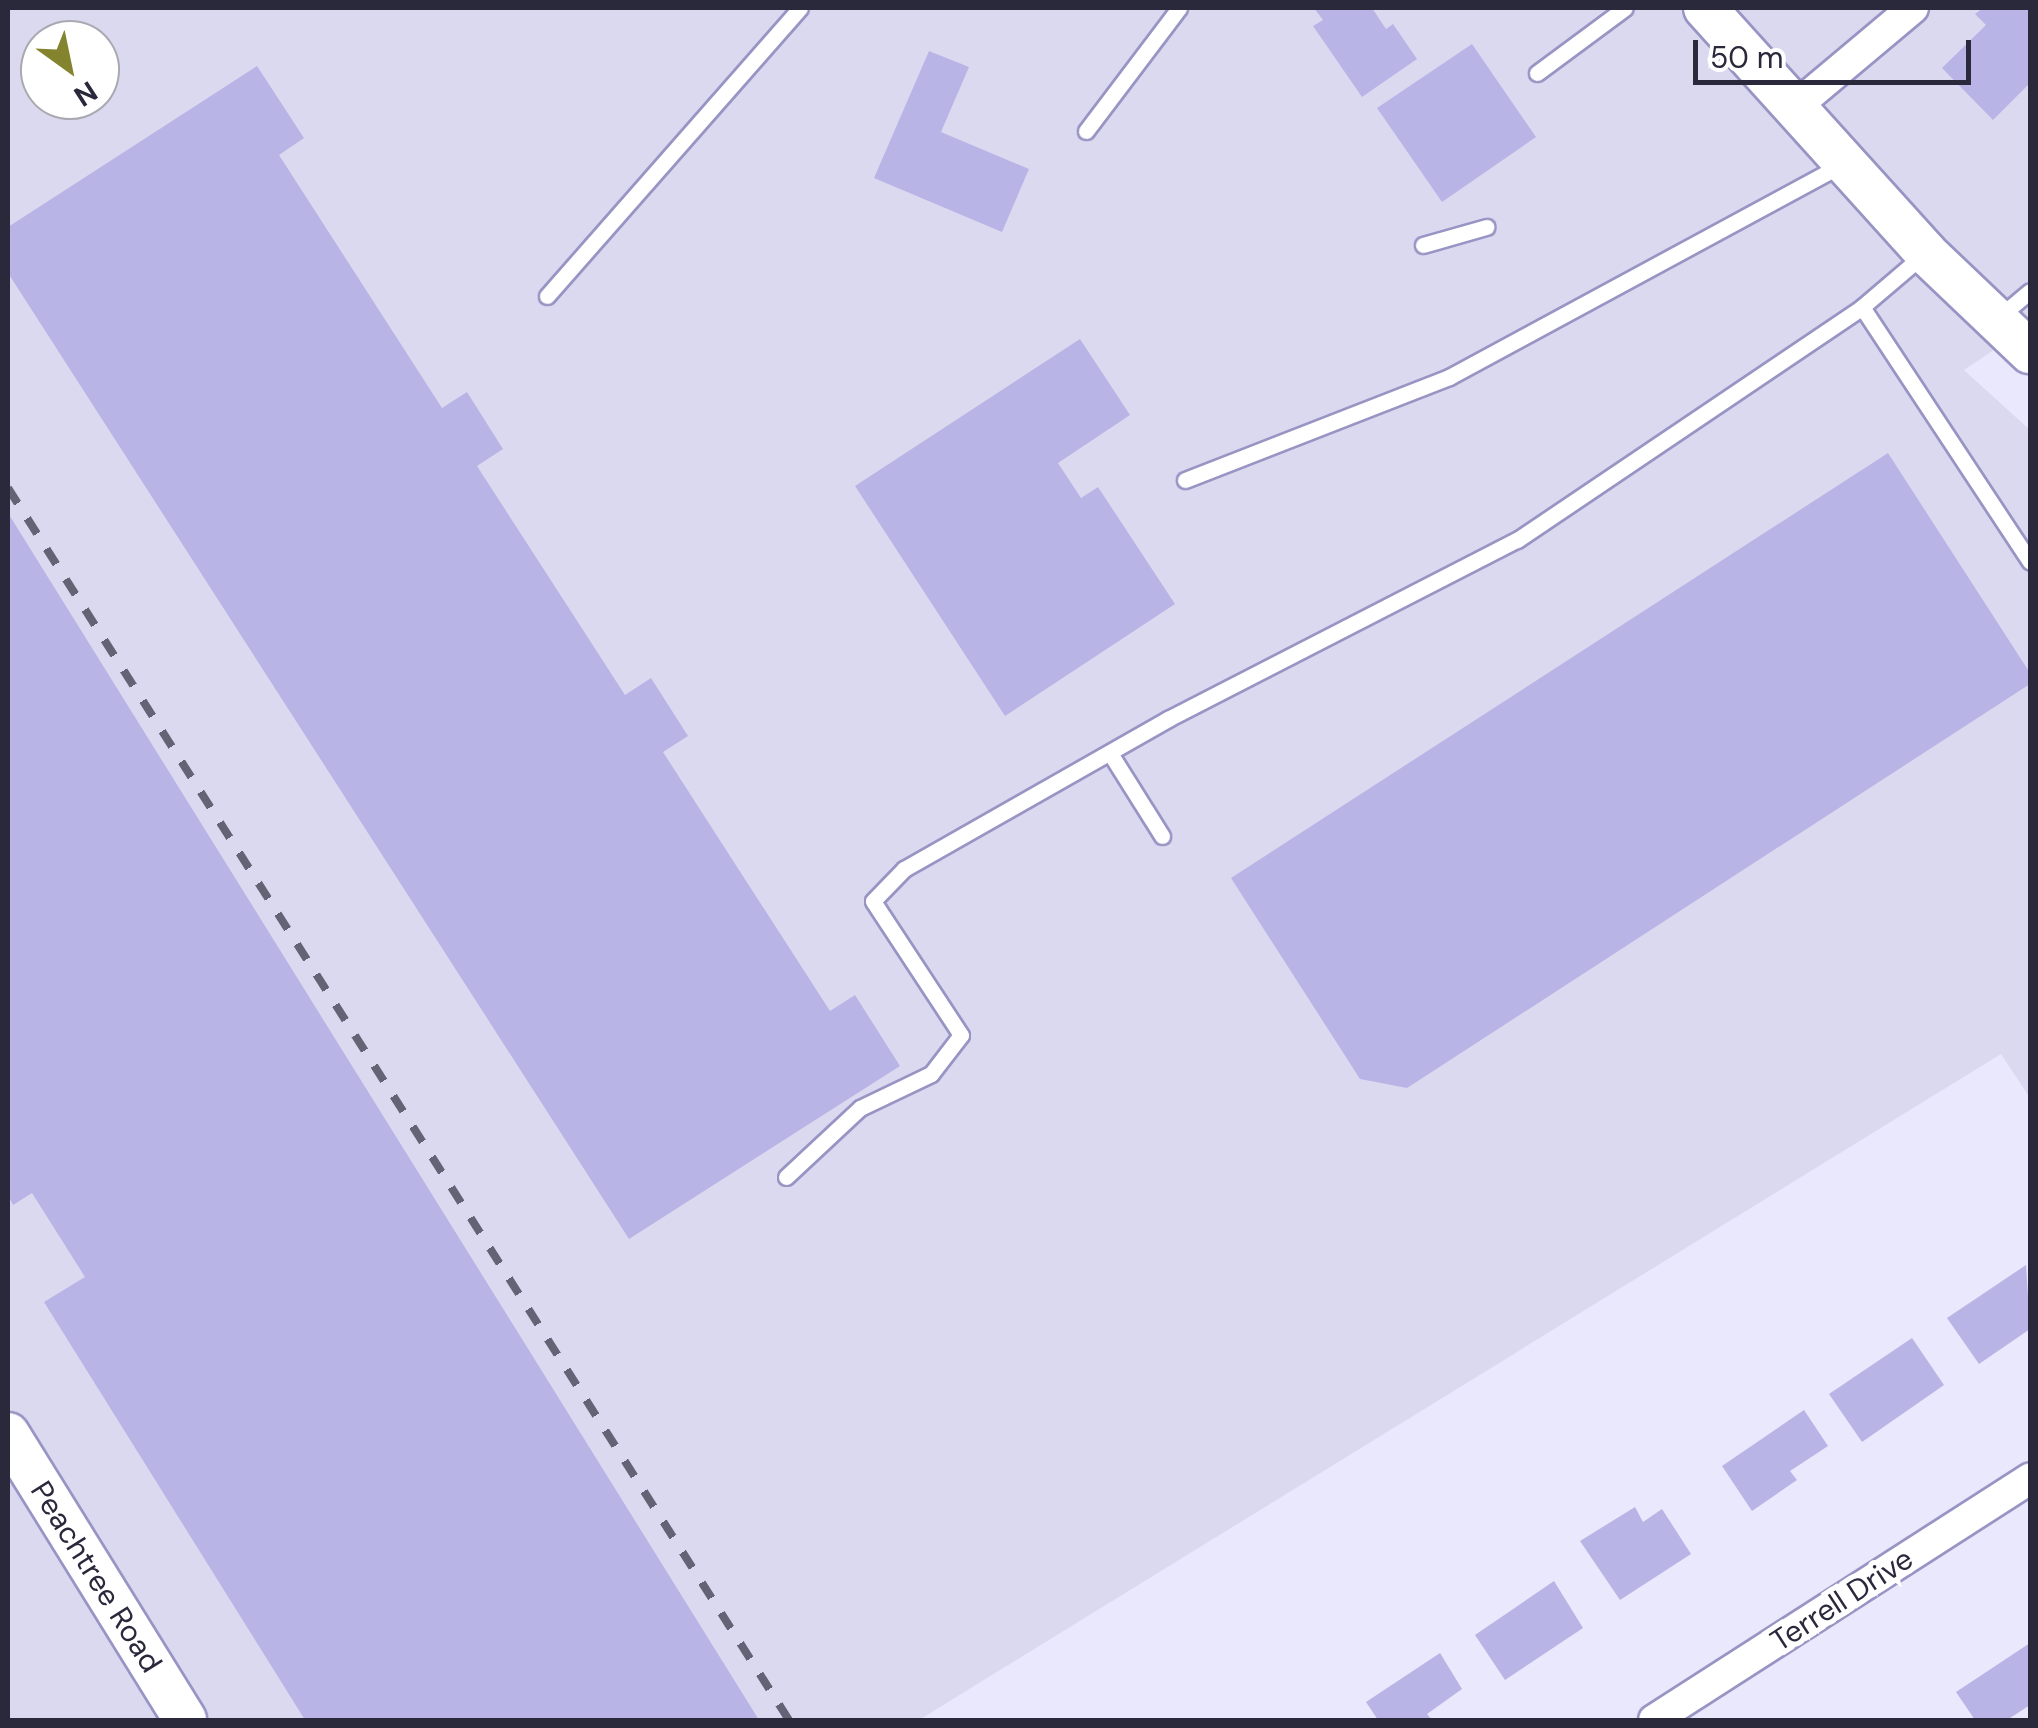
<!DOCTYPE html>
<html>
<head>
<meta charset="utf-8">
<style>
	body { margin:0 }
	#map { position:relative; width:2038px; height:1728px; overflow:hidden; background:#e9e8fc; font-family:"DM Sans",sans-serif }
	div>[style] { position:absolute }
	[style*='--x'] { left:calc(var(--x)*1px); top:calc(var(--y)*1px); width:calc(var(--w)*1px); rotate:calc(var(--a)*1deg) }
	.built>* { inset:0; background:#dbd9f0 }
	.building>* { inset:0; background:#b8b4e5 }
	.roads { filter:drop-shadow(2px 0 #9894c3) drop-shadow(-2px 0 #9894c3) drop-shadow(0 2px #9894c3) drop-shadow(0 -2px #9894c3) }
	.lane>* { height:15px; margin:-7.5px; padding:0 7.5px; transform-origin:7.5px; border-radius:7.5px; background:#fff }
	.street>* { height:30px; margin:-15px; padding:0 15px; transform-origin:15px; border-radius:15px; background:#fff }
	.secondary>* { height:42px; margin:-21px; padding:0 21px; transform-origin:21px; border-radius:21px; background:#fff }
	.rail>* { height:8px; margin-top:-4px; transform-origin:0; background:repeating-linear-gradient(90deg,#646376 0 18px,transparent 0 36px) }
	span { translate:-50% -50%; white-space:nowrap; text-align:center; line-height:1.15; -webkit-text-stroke:10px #fff; paint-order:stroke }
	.street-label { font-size:30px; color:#2a283b }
	.frame { position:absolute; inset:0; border:10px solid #2a283b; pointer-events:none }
	.north { position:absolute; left:20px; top:20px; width:100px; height:100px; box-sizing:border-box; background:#fff; border:2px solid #aaa9b1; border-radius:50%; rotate:147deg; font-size:28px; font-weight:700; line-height:40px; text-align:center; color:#2a283b }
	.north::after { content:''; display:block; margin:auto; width:35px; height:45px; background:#85842e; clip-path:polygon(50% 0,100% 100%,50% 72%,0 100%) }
	.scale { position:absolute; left:1693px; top:40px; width:278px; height:45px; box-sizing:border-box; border:5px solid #2a283b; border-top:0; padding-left:12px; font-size:30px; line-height:35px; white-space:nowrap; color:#2a283b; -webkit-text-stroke:8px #fff; paint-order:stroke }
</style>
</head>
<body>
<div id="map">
	<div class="built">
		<div style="clip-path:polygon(evenodd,8px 8px,2030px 8px,2030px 326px,1964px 370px,2030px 430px,2030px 1098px,2001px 1054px,919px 1720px,8px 1720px,8px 8px,40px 40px,100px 40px,100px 100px,40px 100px,40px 40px)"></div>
	</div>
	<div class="building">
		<div style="clip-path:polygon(1314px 8px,1372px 8px,1386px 29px,1393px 24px,1417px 59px,1362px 97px,1313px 26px,1323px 20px)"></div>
		<div style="clip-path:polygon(1983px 8px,2030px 8px,2030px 83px,1993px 120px,1942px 68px,1986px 25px,1975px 14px)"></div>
		<div style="clip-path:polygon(1472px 44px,1536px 137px,1442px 202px,1377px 108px)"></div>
		<div style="clip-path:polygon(929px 51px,969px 67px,941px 132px,1029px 169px,1002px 232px,874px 178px)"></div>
		<div style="clip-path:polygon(257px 66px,304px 138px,279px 155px,442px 408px,467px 392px,503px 449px,477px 466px,625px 695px,651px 678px,688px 736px,663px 752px,830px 1011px,855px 995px,900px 1066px,629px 1239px,8px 273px,8px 227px)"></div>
		<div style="clip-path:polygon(1080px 339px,1130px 415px,1058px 463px,1081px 498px,1098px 487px,1175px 604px,1005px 716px,855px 486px)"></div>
		<div style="clip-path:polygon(1888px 453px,2030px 673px,2030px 684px,1407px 1088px,1360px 1079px,1231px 878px)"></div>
		<div style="clip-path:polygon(8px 513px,759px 1720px,305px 1720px,44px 1302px,85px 1277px,32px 1193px,13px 1205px,8px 1195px)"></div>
		<div style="clip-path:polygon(2026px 1265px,2030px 1329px,1979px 1364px,1947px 1318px)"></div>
		<div style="clip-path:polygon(1912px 1338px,1944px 1385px,1862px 1442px,1829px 1394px)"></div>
		<div style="clip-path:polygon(1804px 1410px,1828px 1446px,1790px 1471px,1797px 1480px,1752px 1511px,1722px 1466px)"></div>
		<div style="clip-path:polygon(1635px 1507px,1643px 1522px,1662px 1509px,1691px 1554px,1620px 1600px,1580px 1541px)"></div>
		<div style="clip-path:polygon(1554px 1581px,1583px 1628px,1505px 1680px,1475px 1635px)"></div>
		<div style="clip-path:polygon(2030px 1643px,2030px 1705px,2007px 1720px,1975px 1720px,1956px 1692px)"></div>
		<div style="clip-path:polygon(1440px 1653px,1462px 1689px,1427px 1714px,1432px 1720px,1378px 1720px,1366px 1702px)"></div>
	</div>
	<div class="roads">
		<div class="lane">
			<div style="--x:1537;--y:73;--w:109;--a:-36.5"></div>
			<div style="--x:1086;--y:131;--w:154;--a:-52.9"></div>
			<div style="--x:1423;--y:245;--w:66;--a:-15.9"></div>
			<div style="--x:547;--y:296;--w:383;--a:-48.7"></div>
			<div style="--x:1862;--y:307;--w:305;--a:56.6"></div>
			<div style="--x:1999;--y:317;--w:40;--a:-40"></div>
			<div style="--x:1185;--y:480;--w:283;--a:-21.3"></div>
			<div style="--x:1449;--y:377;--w:448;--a:-28.4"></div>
			<div style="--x:1110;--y:753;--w:98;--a:57.9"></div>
			<div style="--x:786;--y:1177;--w:101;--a:-43"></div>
			<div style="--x:860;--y:1108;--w:79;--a:-25.6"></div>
			<div style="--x:931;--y:1074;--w:49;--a:-52.4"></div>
			<div style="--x:961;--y:1035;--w:160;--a:-123.3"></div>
			<div style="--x:873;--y:901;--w:45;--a:-45.9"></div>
			<div style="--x:904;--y:869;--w:304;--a:-29.6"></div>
			<div style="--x:1168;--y:719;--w:392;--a:-27.2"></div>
			<div style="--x:1517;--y:540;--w:416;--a:-34"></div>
			<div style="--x:1862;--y:307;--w:80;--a:-40.4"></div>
		</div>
		<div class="street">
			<div style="--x:1795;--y:107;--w:154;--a:-40"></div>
			<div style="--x:1654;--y:1720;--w:447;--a:-32.7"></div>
		</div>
		<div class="secondary">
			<div style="--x:1705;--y:8;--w:330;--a:47.9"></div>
			<div style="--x:1926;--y:253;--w:144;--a:43.6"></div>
			<div style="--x:8;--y:1434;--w:336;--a:58.2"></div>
		</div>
	</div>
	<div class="rail">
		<div style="--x:8;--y:488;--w:1459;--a:57.63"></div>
	</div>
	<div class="street-label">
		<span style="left:96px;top:1577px;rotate:58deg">Peachtree Road</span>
		<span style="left:1842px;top:1600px;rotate:-33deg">Terrell Drive</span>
	</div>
	<div class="frame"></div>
	<div class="north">N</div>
	<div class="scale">50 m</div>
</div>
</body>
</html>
